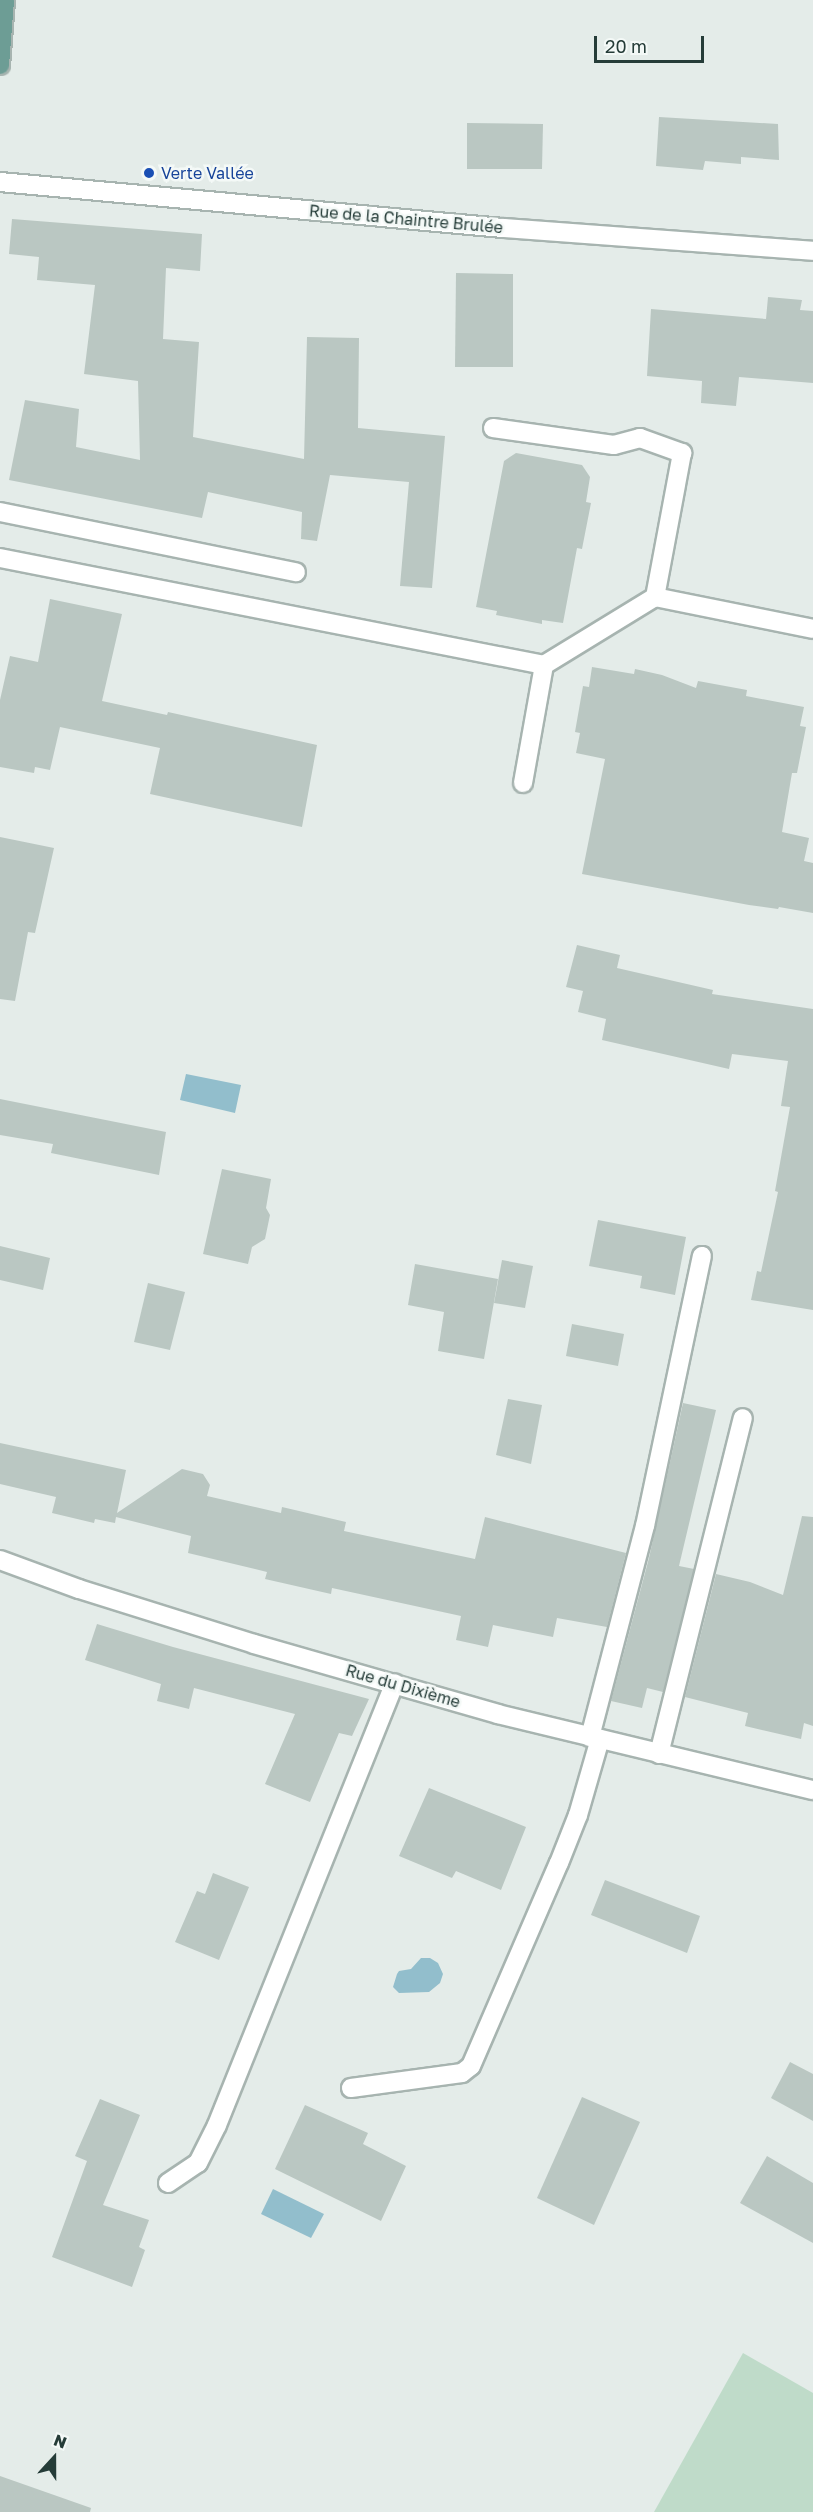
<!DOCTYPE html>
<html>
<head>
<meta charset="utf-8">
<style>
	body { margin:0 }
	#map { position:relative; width:813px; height:2512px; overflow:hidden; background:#e4ece9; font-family:"Golos Text",sans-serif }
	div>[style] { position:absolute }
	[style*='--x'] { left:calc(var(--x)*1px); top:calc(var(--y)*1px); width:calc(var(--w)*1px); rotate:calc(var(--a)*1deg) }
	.green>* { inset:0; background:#bfdbc9 }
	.water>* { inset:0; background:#92becc }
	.building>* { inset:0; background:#bac7c2 }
	.roads { filter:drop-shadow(2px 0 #a7b4b0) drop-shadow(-2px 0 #a7b4b0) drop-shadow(0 2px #a7b4b0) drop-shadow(0 -2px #a7b4b0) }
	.minor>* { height:18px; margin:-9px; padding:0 9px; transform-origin:9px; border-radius:9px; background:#fff }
	.major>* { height:18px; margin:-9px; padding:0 9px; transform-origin:9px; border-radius:9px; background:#6d9d95 }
	.dots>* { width:16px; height:16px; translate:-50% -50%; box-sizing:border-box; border:3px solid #f4f9f7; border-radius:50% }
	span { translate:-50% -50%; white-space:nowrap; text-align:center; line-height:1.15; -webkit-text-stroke:5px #f4f9f7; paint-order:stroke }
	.transit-label { font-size:16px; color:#164399 }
	.left { translate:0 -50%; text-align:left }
	.street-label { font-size:16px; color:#253c38 }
	.north { position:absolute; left:24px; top:2428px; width:60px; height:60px; -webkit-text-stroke:4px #f4f9f7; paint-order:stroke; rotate:21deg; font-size:16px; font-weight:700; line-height:24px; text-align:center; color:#253c38 }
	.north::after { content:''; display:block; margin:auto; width:21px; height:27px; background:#253c38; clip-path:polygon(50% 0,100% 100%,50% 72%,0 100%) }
	.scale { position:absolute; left:594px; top:36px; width:110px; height:27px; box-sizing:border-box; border:3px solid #253c38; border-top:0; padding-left:8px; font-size:18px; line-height:21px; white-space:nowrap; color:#253c38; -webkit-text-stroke:4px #f4f9f7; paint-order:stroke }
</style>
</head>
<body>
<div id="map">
	<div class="green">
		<div style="clip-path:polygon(743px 2353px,813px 2393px,813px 2512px,654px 2512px)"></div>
	</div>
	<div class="water">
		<div style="clip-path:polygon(186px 1074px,241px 1085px,235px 1113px,180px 1100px)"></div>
		<div style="clip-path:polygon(421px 1958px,430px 1958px,438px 1963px,443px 1974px,440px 1983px,429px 1992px,399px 1993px,393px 1987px,397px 1974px,399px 1971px,411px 1969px)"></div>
		<div style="clip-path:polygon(273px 2189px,324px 2214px,311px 2238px,261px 2214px)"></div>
	</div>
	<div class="building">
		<div style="clip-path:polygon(659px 117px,778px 124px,779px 160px,741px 157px,741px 164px,705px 161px,703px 170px,656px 166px)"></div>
		<div style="clip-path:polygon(467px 123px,543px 124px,542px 169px,467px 169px)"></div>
		<div style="clip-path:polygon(12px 219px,202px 234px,200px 271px,166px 268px,163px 339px,199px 342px,193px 437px,304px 459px,307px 337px,359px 338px,358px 428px,445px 436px,432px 588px,400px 586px,409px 482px,330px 475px,317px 541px,301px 539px,302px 512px,208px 492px,202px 518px,9px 480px,25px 400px,79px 409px,76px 447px,140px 460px,138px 381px,84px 374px,95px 285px,37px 280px,39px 257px,9px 254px)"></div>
		<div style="clip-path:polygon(456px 273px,513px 274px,513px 367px,455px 367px)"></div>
		<div style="clip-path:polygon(768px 297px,802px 300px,800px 310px,813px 311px,813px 383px,739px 377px,736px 406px,701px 403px,702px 381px,647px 376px,651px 309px,766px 319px)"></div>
		<div style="clip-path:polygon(516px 453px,582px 465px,590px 477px,586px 502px,591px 503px,582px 549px,577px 548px,563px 623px,542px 620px,542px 624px,496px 615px,497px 611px,476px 607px,504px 461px)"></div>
		<div style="clip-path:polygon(50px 599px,122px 614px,102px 701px,167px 715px,168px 712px,317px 745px,302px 827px,150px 794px,160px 748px,60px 727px,50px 770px,35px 767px,34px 773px,0 767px,0 700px,10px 656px,38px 662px)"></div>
		<div style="clip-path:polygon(592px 667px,634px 674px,635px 669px,662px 675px,696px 688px,698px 681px,747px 690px,746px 696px,804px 707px,800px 726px,806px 727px,797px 773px,792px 773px,782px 832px,809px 838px,804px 861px,813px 863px,813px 913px,779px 907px,778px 909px,749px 905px,582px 874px,605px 759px,576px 753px,580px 733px,575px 732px,583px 686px,589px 687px)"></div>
		<div style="clip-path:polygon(0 837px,54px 848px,35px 933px,28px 932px,15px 1001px,0 999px)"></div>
		<div style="clip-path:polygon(577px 945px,620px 955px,617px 968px,713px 990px,712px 994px,813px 1009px,813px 1310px,751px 1300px,757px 1271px,761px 1272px,778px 1192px,775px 1191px,790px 1107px,781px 1106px,788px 1061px,732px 1054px,729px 1069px,602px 1040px,606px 1019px,578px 1012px,583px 991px,566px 987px)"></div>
		<div style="clip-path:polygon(0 1099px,166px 1132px,159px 1175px,51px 1153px,53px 1144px,0 1135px)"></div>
		<div style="clip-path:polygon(222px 1169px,271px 1179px,266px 1208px,270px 1215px,265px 1239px,252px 1247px,248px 1264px,203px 1254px)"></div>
		<div style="clip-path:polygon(598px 1220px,686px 1237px,675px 1295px,640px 1288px,642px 1276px,589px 1266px)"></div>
		<div style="clip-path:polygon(0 1246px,50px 1258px,43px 1290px,0 1280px)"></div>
		<div style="clip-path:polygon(502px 1260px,533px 1266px,525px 1308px,494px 1303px)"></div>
		<div style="clip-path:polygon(415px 1264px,498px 1279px,484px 1359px,438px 1351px,444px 1312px,408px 1305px)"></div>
		<div style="clip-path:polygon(148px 1283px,185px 1292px,170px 1350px,134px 1342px)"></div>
		<div style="clip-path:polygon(572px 1324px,624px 1334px,618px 1366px,566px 1356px)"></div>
		<div style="clip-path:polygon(508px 1399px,542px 1405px,531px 1464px,496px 1455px)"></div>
		<div style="clip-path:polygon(683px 1403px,716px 1410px,679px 1566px,694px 1569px,663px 1692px,647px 1688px,642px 1708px,611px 1701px,649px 1558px)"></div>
		<div style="clip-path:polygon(0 1443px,126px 1470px,117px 1513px,182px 1469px,203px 1474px,210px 1485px,207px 1496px,281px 1513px,282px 1507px,346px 1522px,344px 1531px,475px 1559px,485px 1517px,626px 1553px,607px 1627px,557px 1618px,553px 1637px,493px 1625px,488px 1647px,456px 1640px,461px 1616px,332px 1588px,331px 1594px,265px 1579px,267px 1572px,188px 1553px,191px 1536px,116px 1517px,115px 1523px,95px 1519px,94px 1523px,52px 1513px,56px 1497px,0 1484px)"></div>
		<div style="clip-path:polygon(802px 1516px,813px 1517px,813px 1726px,804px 1723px,801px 1739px,745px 1726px,748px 1713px,685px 1697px,716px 1574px,750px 1582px,783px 1595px)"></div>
		<div style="clip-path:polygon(97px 1624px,173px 1647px,369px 1699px,352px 1736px,339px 1733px,310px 1802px,265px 1784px,295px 1714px,194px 1688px,189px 1709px,157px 1701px,161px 1684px,85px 1660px)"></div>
		<div style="clip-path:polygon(429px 1788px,526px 1827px,501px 1890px,456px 1871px,452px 1878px,399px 1856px)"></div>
		<div style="clip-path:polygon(213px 1873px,249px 1887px,219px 1960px,175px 1942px,197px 1891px,205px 1894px)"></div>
		<div style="clip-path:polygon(605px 1880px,700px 1916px,687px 1953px,591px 1915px)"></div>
		<div style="clip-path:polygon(790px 2062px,813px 2074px,813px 2121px,771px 2098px)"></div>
		<div style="clip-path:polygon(582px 2097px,640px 2122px,594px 2225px,537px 2198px)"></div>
		<div style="clip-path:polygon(100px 2099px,140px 2115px,103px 2205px,149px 2220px,139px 2247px,145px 2250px,132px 2287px,52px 2257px,87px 2161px,75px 2156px)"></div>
		<div style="clip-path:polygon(305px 2105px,368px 2133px,363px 2144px,406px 2166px,381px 2221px,275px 2169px)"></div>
		<div style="clip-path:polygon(767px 2156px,813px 2183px,813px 2243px,740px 2203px)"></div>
		<div style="clip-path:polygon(0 2476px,91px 2508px,90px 2512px,0 2512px)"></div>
	</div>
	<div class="roads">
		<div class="minor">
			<div style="--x:0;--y:182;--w:505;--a:5.23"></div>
			<div style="--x:503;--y:228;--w:311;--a:4.2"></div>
			<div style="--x:493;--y:428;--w:122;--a:8"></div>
			<div style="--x:614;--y:445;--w:27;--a:-15"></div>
			<div style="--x:640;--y:438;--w:45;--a:19.7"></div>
			<div style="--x:682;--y:453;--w:147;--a:100.6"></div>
			<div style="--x:0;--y:512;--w:302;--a:11.5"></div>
			<div style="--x:0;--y:558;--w:554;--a:11.13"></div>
			<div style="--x:544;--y:665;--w:130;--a:-31.5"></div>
			<div style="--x:655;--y:597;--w:161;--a:11.4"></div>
			<div style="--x:523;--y:783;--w:120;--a:-79.9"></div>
			<div style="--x:0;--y:1560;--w:84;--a:20.2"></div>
			<div style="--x:79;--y:1589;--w:183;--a:17.4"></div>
			<div style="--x:254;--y:1644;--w:254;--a:16"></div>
			<div style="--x:498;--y:1714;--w:324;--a:13.6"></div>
			<div style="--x:590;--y:1737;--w:218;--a:-75.4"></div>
			<div style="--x:645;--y:1526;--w:276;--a:-78.1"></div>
			<div style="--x:659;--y:1754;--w:346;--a:-76"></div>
			<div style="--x:351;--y:2088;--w:112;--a:-7.7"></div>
			<div style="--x:462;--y:2073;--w:11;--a:-38"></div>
			<div style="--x:471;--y:2066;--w:221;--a:-66.6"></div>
			<div style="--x:559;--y:1863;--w:52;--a:-68.4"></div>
			<div style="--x:578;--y:1815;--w:79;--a:-73.9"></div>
			<div style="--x:168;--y:2183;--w:36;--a:-34"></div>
			<div style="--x:198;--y:2163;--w:42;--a:-63.4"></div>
			<div style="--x:217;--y:2125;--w:476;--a:-68.1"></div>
		</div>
		<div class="major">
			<div style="--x:0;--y:65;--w:65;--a:-85.6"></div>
		</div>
	</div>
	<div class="dots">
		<div style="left:149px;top:173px;background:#1a4fb4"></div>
	</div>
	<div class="transit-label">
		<span class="left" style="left:161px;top:173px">Verte Vallée</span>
	</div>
	<div class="street-label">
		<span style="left:406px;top:219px;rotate:5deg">Rue de la Chaintre Brulée</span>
		<span style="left:403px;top:1686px;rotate:16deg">Rue du Dixième</span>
	</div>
	<div class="north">N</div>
	<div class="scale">20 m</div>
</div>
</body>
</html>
